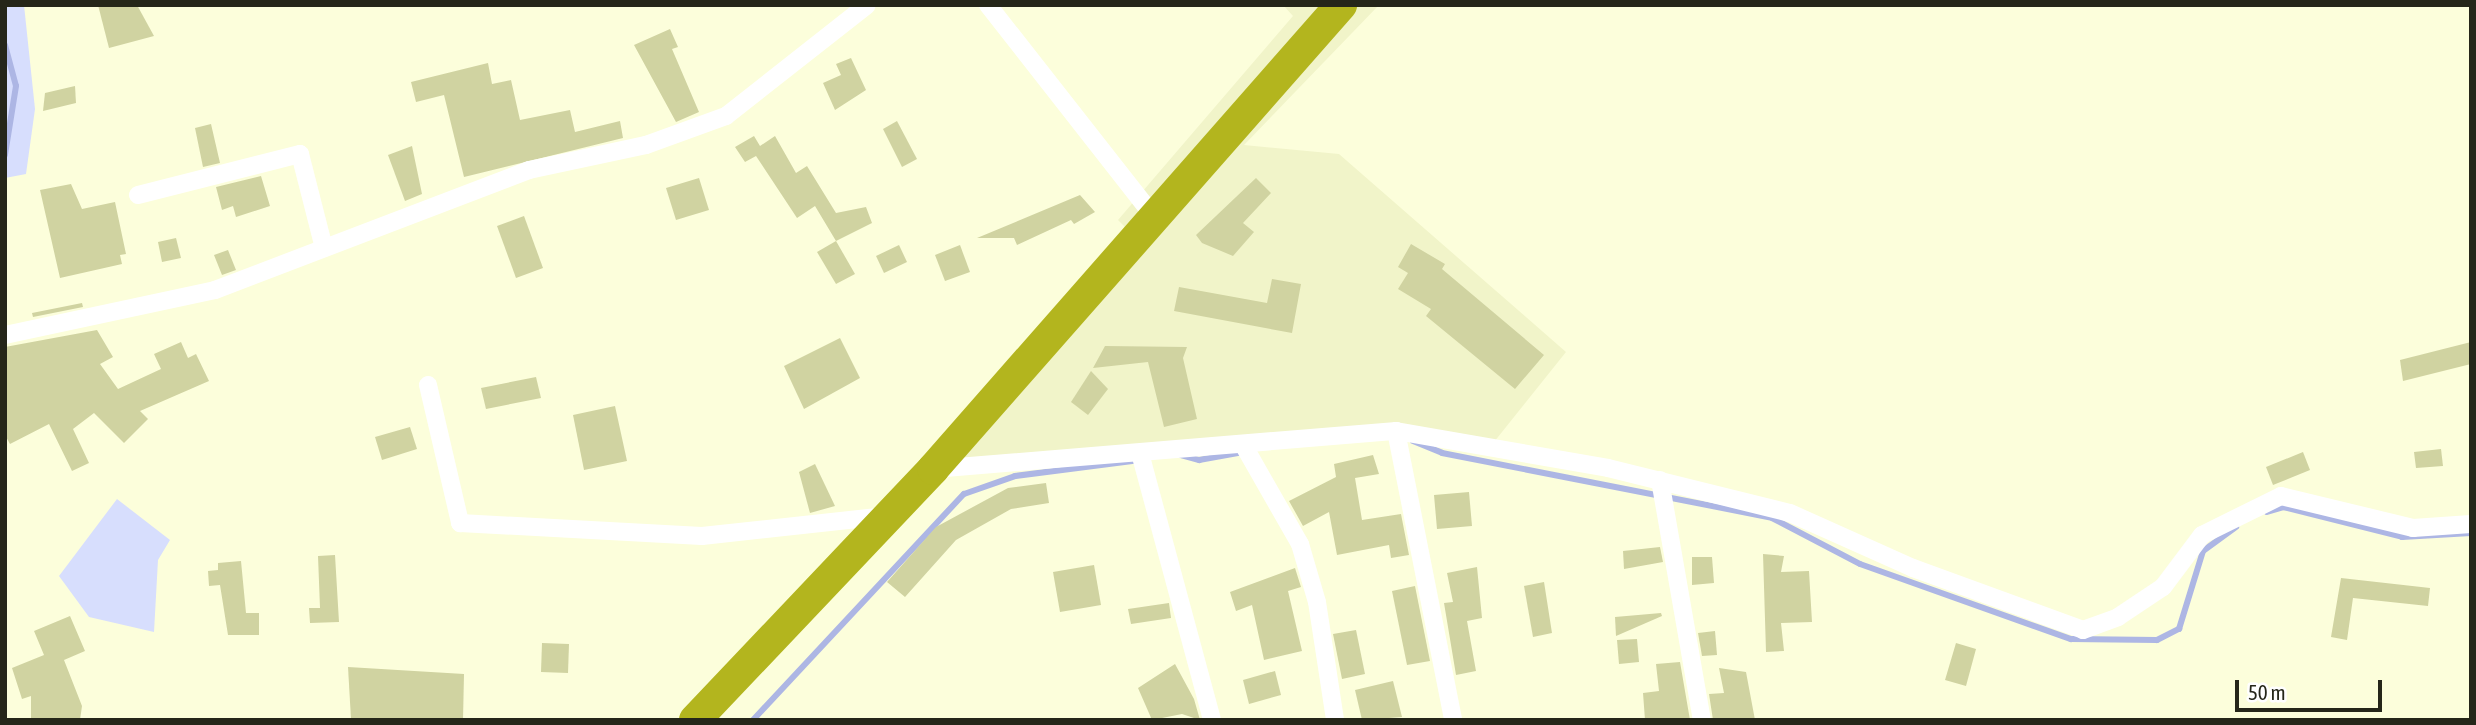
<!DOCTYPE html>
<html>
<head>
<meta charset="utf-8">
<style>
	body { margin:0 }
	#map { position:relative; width:2476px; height:725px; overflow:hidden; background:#fcfedb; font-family:"Asap Condensed",sans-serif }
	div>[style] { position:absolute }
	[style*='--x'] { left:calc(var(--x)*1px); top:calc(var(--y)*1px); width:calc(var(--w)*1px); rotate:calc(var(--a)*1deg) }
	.built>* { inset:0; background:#f1f4c9 }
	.green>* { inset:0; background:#d7defd }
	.stream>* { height:6px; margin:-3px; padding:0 3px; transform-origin:3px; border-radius:3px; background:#adb6e4 }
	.building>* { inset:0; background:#d0d3a1 }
	.street>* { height:18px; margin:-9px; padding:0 9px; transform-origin:9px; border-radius:9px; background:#fff }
	.highway>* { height:32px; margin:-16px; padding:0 16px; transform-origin:16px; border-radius:16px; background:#b3b51e }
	span { translate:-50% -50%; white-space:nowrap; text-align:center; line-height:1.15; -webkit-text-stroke:5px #fff; paint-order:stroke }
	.frame { position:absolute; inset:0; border:7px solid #252619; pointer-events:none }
	.scale { position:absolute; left:2235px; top:680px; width:147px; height:32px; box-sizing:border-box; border:4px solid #252619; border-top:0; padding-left:9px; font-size:21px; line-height:24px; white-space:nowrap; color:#252619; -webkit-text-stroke:5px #fff; paint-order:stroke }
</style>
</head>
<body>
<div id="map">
	<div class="built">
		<div style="clip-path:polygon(1283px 5px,1379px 5px,1244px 145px,1339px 154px,1566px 352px,1490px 447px,1440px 435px,925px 463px,1128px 230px,1118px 220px,1293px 16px)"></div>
	</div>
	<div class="green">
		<div style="clip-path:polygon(5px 5px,24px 5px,35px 109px,26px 174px,5px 178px)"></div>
		<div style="clip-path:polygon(117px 499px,170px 540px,158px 560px,154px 632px,89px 617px,59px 576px)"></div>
	</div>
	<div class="stream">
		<div style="--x:5;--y:45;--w:42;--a:75"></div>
		<div style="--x:16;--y:86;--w:70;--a:99.1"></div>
		<div style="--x:1413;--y:441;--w:31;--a:22"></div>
		<div style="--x:1442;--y:453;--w:336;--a:11.1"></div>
		<div style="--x:1772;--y:518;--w:99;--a:27.6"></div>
		<div style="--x:1860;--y:564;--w:224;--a:19.6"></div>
		<div style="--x:2071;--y:639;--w:86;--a:0.7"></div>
		<div style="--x:2157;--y:640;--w:25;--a:-27"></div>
		<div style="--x:2179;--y:629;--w:82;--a:-72.9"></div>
		<div style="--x:2203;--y:551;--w:41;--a:-36"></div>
		<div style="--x:1181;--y:455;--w:19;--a:16"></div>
		<div style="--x:1199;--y:460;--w:45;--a:-10.3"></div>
		<div style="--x:2267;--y:512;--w:17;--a:-17"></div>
		<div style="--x:2283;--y:507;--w:123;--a:14.1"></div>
		<div style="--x:2402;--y:537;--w:69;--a:-3.3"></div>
		<div style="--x:753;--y:720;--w:309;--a:-47"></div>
		<div style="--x:964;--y:494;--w:54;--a:-19.4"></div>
		<div style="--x:1015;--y:476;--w:126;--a:-7.3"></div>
	</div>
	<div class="building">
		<div style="clip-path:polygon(98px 5px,137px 5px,154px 36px,109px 48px)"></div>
		<div style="clip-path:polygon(670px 29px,678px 47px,672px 49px,699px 112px,676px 122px,634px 45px)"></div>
		<div style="clip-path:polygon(851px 58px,866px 90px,835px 110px,823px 83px,841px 75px,836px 64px)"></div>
		<div style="clip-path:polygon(488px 63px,492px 84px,511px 80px,520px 120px,570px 110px,575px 132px,620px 121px,623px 138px,464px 177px,444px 95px,416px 102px,411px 82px)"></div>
		<div style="clip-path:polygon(75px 86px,76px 103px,43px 111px,45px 93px)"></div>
		<div style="clip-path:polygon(897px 121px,917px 159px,902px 167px,883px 129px)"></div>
		<div style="clip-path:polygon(211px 124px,220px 163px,203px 167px,195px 128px)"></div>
		<div style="clip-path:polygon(754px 136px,760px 146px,775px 136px,796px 173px,807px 166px,836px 213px,866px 207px,872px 223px,836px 241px,815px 206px,797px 218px,756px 156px,745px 162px,735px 147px)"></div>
		<div style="clip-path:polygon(412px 146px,422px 194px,405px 201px,388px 155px)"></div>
		<div style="clip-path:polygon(261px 176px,270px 206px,236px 217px,233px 206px,222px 210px,216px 187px)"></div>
		<div style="clip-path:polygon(699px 178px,709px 210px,676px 220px,666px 188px)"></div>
		<div style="clip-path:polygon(1256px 178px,1271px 193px,1243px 223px,1254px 232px,1233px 256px,1202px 243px,1196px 235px)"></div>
		<div style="clip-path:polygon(71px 184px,82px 209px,115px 202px,126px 254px,120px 255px,122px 264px,60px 278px,40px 190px)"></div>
		<div style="clip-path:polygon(1080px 195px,1095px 212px,1074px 224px,1071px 220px,1017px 245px,1014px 238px,977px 238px)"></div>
		<div style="clip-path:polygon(524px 216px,543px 268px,516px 278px,497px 226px)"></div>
		<div style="clip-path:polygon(176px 238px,181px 258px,162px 262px,158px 242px)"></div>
		<div style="clip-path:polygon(836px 241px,855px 274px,836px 284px,817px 252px)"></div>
		<div style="clip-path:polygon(1411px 244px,1445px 264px,1442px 269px,1544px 355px,1515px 389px,1426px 316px,1431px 309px,1398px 289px,1408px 273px,1398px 267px)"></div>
		<div style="clip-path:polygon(899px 245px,907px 262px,884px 273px,876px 256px)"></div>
		<div style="clip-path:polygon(960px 245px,970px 272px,945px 281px,935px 255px)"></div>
		<div style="clip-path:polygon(228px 250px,236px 270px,222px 275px,214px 255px)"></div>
		<div style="clip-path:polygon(1272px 279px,1301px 284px,1292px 333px,1174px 311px,1179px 287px,1267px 303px)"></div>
		<div style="clip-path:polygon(82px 303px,83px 307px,33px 317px,32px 313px)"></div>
		<div style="clip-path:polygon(97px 330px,113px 357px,100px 364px,118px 389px,161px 369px,154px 354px,181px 342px,188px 358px,196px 354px,209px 381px,140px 411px,148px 419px,124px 443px,94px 413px,73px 429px,89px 463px,72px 471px,49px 424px,10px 444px,5px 435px,5px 347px)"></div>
		<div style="clip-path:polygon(840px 338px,860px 378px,804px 409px,784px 366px)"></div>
		<div style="clip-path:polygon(2471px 342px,2471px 364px,2403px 381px,2400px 360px)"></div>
		<div style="clip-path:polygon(1105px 346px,1187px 347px,1183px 358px,1197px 419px,1164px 427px,1148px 362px,1093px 368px)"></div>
		<div style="clip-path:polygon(1091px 371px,1108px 389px,1088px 415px,1071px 402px)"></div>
		<div style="clip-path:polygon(536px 377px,541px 398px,486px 409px,481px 388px)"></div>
		<div style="clip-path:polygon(615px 406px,627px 461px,584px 470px,573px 415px)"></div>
		<div style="clip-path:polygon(410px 427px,417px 449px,382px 460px,375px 437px)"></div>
		<div style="clip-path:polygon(2441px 449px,2443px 466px,2416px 468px,2414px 452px)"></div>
		<div style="clip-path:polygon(2303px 452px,2310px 470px,2273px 485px,2266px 467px)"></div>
		<div style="clip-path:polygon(1373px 455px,1379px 474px,1355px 478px,1362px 520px,1401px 514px,1409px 555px,1391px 558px,1389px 545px,1337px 555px,1329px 512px,1303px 526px,1289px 501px,1336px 477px,1334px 464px)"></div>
		<div style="clip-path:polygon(815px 464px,835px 506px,810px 513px,799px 472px)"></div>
		<div style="clip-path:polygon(1046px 483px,1049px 503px,1011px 509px,956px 540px,905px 597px,887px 582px,936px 527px,1008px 488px)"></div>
		<div style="clip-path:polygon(1469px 492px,1472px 526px,1437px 529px,1434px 495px)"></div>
		<div style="clip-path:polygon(1660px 547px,1663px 562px,1624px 569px,1623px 551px)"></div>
		<div style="clip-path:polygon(1763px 554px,1784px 556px,1781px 572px,1809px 571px,1812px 622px,1781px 623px,1784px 651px,1766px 652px)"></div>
		<div style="clip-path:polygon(335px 555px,339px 622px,310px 623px,309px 608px,320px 608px,318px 556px)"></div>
		<div style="clip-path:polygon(1692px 557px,1712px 557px,1714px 583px,1692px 585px)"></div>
		<div style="clip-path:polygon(241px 561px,246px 613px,259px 613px,259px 635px,228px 635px,220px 585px,209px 586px,208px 571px,218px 570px,218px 563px)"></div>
		<div style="clip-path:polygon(1094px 565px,1101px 605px,1060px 612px,1053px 572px)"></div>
		<div style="clip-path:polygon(1477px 567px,1482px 618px,1467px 621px,1476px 671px,1456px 675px,1444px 603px,1453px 602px,1447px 573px)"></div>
		<div style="clip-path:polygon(1295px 568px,1301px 587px,1288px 591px,1302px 651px,1264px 660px,1252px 605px,1236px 611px,1230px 592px)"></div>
		<div style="clip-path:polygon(2341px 578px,2430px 588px,2428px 606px,2353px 598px,2347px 640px,2331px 637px)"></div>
		<div style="clip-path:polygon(1544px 582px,1552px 633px,1533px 637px,1524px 586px)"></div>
		<div style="clip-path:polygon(1415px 586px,1430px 661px,1407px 665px,1392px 591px)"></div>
		<div style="clip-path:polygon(1169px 603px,1171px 618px,1131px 624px,1128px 609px)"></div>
		<div style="clip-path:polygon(1661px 613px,1662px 616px,1616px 636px,1615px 617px)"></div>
		<div style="clip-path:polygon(70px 616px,85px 651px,64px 660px,82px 706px,80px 720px,31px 720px,31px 696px,22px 699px,12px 668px,44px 655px,34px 631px)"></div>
		<div style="clip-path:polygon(1356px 630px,1365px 674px,1342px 679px,1333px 634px)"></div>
		<div style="clip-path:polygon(1715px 631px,1717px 655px,1702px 656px,1698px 633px)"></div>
		<div style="clip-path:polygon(1637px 639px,1639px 662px,1619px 664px,1617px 640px)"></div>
		<div style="clip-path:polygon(542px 643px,569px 644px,568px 673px,541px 672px)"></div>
		<div style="clip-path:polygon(1956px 643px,1976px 649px,1966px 686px,1945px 680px)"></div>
		<div style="clip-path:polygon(1680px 662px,1690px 720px,1645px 720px,1643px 693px,1659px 691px,1656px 664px)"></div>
		<div style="clip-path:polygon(1175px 664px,1194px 699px,1200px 720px,1182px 714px,1152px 720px,1138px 688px)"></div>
		<div style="clip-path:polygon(348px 667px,464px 674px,463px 720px,351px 719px)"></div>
		<div style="clip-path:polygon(1719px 668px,1746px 672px,1755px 720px,1713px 720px,1709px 694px,1724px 693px)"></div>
		<div style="clip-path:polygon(1275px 671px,1281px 695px,1249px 704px,1243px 680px)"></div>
		<div style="clip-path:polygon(1393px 681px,1402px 717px,1362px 720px,1355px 690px)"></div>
	</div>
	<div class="street">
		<div style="--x:988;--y:5;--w:266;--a:51.9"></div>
		<div style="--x:138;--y:195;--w:167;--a:-14.2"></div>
		<div style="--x:300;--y:154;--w:97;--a:75.7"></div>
		<div style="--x:5;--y:335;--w:215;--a:-12.1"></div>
		<div style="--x:215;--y:290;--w:336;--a:-20.9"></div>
		<div style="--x:529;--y:170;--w:120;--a:-12.1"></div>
		<div style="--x:646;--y:145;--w:85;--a:-19.9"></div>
		<div style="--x:726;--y:116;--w:179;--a:-38.2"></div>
		<div style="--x:428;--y:385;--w:142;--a:76.9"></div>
		<div style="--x:460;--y:523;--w:242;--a:3.1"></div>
		<div style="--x:702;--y:536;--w:184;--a:-6.2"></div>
		<div style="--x:1396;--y:431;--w:295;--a:78.8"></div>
		<div style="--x:1244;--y:446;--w:113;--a:60.3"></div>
		<div style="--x:1300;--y:544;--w:60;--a:73.7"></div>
		<div style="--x:1317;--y:602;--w:119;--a:81.3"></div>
		<div style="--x:1140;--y:453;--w:277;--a:74.9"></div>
		<div style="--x:933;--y:469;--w:465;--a:-4.7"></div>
		<div style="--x:1396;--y:431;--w:215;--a:9.9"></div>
		<div style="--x:1608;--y:468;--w:187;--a:13.9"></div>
		<div style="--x:1790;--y:513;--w:135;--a:24.1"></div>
		<div style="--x:1913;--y:568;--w:181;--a:20"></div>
		<div style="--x:2083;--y:630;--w:37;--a:-20"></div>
		<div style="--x:2118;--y:617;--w:54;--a:-33.7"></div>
		<div style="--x:2163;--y:587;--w:65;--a:-53.1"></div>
		<div style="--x:2202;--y:535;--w:88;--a:-26.3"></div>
		<div style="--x:2281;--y:496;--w:136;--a:13.6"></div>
		<div style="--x:2413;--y:528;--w:58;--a:-3.9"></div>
		<div style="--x:1660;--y:480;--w:244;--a:80.1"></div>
	</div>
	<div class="highway">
		<div style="--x:695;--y:720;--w:346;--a:-46.5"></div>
		<div style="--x:933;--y:469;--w:618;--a:-48.67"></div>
	</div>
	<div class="frame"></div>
	<div class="scale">50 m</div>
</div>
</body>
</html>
